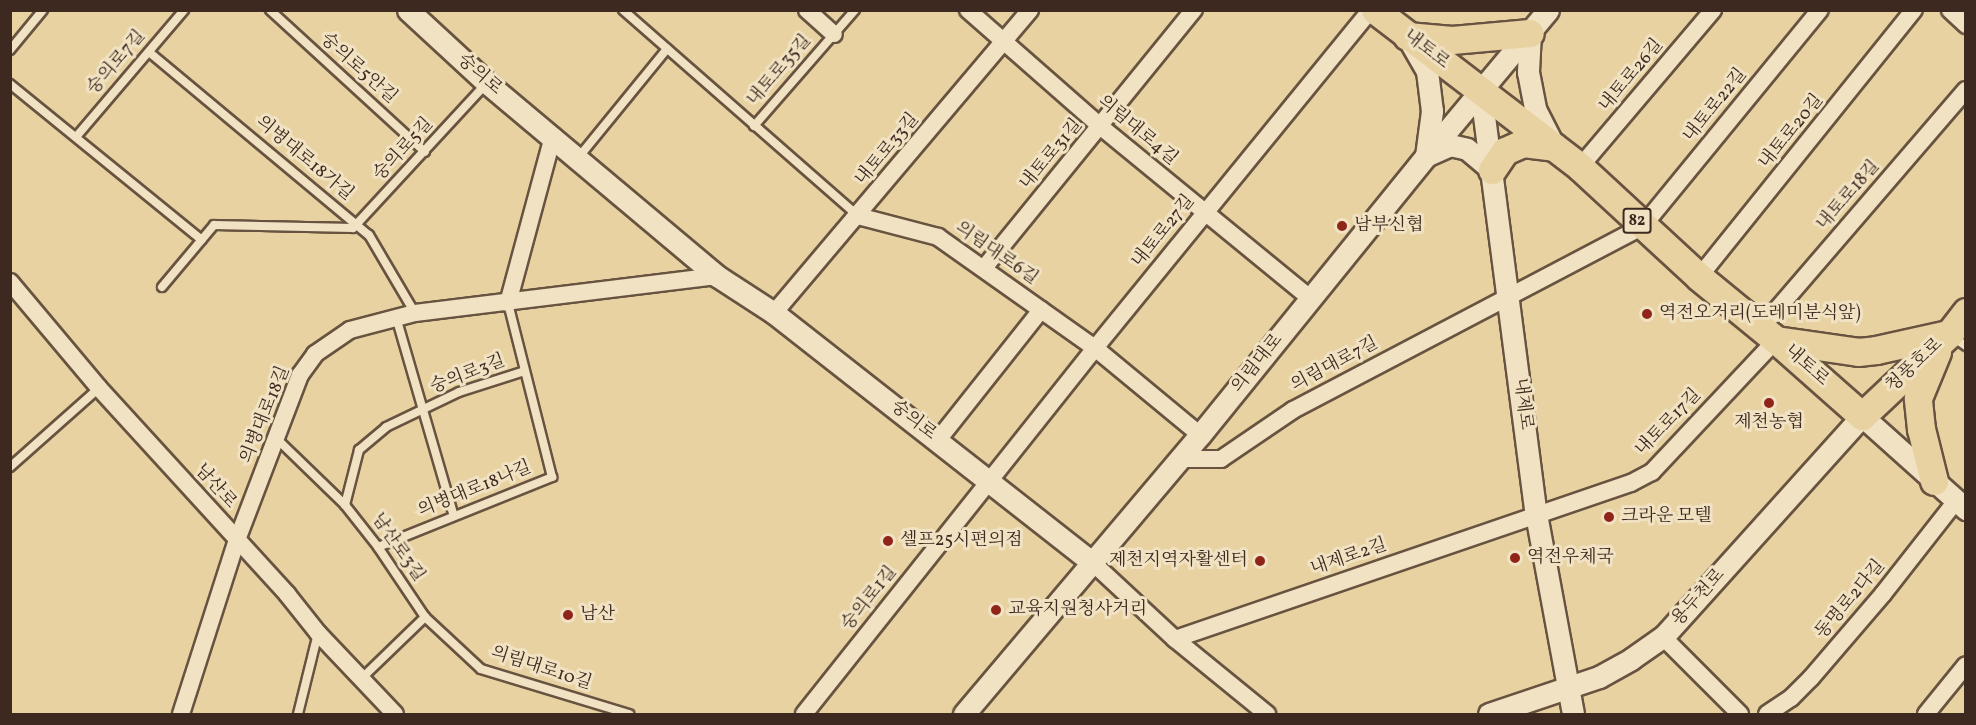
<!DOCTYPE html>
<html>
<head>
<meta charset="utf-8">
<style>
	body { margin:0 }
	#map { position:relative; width:1976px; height:725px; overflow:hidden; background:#e8d2a1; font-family:Vollkorn,"Noto Serif KR",serif }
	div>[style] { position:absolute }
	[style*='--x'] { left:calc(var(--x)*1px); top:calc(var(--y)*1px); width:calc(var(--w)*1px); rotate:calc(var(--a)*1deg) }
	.roads { filter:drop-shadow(2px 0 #685341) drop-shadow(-2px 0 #685341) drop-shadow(0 2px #685341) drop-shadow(0 -2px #685341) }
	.service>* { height:8px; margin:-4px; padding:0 4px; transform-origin:4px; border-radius:4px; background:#f0e2c2 }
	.minor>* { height:16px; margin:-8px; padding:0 8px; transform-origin:8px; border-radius:8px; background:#f0e2c2 }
	.tertiary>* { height:21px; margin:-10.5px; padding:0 10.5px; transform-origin:10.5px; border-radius:10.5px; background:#f0e2c2 }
	.primary>* { height:27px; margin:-13.5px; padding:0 13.5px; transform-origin:13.5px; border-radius:13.5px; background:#e8d2a1 }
	.dots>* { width:16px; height:16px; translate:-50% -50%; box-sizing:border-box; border:3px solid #f0e2c2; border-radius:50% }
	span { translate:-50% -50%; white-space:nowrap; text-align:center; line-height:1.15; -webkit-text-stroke:6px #f0e2c2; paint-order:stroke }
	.shield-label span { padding:2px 4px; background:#f0e2c2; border:2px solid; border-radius:4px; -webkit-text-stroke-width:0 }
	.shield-label { font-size:16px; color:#3e2921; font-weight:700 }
	.street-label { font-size:18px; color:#3e2921 }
	.poi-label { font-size:18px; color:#3e2921 }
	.left { translate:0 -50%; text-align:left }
	.right { translate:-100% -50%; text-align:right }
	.frame { position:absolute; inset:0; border:12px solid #3e2921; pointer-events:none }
</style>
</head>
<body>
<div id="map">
	<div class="roads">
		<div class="service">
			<div style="--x:270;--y:10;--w:210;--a:42.5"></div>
			<div style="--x:623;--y:10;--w:313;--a:41.2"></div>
			<div style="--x:10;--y:50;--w:52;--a:-50.5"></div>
			<div style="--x:149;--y:52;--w:286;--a:39.8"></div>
			<div style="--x:369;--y:235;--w:91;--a:59.5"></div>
			<div style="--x:10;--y:84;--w:247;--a:39.1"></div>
			<div style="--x:754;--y:126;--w:154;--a:-49"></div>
			<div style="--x:76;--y:137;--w:167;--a:-49.6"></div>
			<div style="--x:578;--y:158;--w:141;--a:-50.8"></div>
			<div style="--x:162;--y:287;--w:81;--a:-50"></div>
			<div style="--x:214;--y:225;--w:139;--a:1.2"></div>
			<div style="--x:353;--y:228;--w:197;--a:-47.3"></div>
			<div style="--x:396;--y:317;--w:207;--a:73.8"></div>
			<div style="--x:1952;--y:336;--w:17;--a:36"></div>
			<div style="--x:277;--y:439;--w:95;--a:44.1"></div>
			<div style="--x:345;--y:505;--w:53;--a:51.8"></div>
			<div style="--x:378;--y:547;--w:84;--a:56.1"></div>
			<div style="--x:425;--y:617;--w:76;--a:42.9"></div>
			<div style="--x:481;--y:669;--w:155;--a:16.9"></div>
			<div style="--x:10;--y:467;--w:119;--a:-41.6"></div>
			<div style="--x:345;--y:505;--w:57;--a:-75.7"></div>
			<div style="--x:359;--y:450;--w:35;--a:-40"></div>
			<div style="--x:386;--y:427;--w:81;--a:-25.6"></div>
			<div style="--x:459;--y:392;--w:69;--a:-17.7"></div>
			<div style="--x:378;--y:547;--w:188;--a:-21.9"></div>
			<div style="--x:552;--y:477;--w:179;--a:-104.2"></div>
			<div style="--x:362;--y:678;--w:88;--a:-44.1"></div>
			<div style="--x:298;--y:714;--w:83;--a:-76.1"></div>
		</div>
		<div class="minor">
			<div style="--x:807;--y:10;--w:36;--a:42"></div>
			<div style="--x:968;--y:10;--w:177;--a:41.3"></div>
			<div style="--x:1101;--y:127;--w:271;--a:39.3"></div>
			<div style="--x:1950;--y:10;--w:22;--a:43"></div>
			<div style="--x:1580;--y:167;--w:206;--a:-49.7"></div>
			<div style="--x:858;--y:216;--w:83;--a:14.7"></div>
			<div style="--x:938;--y:237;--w:192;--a:35.3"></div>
			<div style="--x:1095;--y:348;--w:136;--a:39.6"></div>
			<div style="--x:984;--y:268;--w:333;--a:-50.9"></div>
			<div style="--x:1699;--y:277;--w:343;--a:-51.2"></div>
			<div style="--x:10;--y:282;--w:138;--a:50"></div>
			<div style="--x:99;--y:388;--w:279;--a:47.6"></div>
			<div style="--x:287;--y:594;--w:50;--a:51.5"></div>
			<div style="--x:318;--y:633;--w:112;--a:46.5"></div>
			<div style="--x:508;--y:303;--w:173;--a:-74.9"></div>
			<div style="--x:774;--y:313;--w:397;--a:-49.8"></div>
			<div style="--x:1761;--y:328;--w:314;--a:-49.3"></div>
			<div style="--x:938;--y:440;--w:166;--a:-51.6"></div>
			<div style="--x:1180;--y:459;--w:41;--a:0"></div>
			<div style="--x:1221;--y:459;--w:87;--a:-34.2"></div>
			<div style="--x:1293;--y:410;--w:395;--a:-27.7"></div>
			<div style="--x:1643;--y:226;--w:279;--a:-50.7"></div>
			<div style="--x:1092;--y:562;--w:113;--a:42.9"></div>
			<div style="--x:1175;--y:639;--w:119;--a:39.2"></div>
			<div style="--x:1663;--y:637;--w:109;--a:45"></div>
			<div style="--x:1175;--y:639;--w:482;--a:-18.9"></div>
			<div style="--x:1631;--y:483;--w:24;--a:-28"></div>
			<div style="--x:1652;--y:472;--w:181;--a:-46.8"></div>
			<div style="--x:181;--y:714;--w:183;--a:-72.2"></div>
			<div style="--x:237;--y:540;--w:177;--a:-69.1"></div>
			<div style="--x:300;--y:375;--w:26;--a:-54"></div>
			<div style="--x:315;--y:354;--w:42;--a:-34.4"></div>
			<div style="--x:350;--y:330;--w:67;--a:-14.7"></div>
			<div style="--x:415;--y:313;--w:304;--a:-7"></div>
			<div style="--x:804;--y:714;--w:468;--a:-51.5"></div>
			<div style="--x:1095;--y:348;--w:436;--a:-50.8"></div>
			<div style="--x:1767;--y:714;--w:29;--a:-34"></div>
			<div style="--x:1791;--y:698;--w:28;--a:-45"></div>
			<div style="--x:1811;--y:678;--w:111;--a:-49.4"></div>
			<div style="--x:1883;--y:594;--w:118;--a:-51.9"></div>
			<div style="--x:1926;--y:714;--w:63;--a:-50.8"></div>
		</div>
		<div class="tertiary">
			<div style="--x:408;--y:10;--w:108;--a:42.7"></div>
			<div style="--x:487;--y:83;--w:300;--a:40"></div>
			<div style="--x:717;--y:276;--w:68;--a:33"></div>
			<div style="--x:774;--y:313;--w:404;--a:38.1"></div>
			<div style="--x:1530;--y:33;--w:39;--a:93"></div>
			<div style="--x:1528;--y:72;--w:38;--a:79"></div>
			<div style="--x:1535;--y:109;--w:39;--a:63"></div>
			<div style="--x:1408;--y:38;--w:38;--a:60"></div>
			<div style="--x:1427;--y:71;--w:40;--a:82.9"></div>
			<div style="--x:1432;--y:111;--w:45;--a:97.6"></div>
			<div style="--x:1481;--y:93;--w:425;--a:82.6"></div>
			<div style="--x:1536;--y:514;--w:203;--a:79.5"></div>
			<div style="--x:1428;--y:155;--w:24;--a:-24"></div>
			<div style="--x:1450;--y:145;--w:17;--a:13"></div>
			<div style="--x:1467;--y:149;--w:33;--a:40"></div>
			<div style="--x:964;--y:714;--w:365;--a:-49.8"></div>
			<div style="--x:1200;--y:435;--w:359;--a:-51"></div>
			<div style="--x:1426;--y:156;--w:190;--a:-50.1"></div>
			<div style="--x:1489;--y:714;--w:116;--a:-18.6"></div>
			<div style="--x:1599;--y:677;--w:37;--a:-29"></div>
			<div style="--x:1631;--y:659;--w:39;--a:-35"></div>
			<div style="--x:1663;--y:637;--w:297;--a:-48"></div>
			<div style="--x:1862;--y:416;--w:140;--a:41.8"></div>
		</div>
		<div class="primary">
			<div style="--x:1375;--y:10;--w:258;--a:37.4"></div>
			<div style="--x:1580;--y:167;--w:162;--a:42.7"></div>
			<div style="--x:1699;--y:277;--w:99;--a:39.3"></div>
			<div style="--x:1776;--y:340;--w:115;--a:41.5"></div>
			<div style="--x:1862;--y:416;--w:120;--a:-43.3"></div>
			<div style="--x:1949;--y:334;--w:28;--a:-52"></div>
			<div style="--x:1407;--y:36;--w:45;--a:5.1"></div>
			<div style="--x:1452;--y:40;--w:78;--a:-5.1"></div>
			<div style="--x:1492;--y:170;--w:23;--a:-56"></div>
			<div style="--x:1505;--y:151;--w:20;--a:-24"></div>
			<div style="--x:1523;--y:143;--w:31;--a:7"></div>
			<div style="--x:1776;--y:340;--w:83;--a:8.3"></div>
			<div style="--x:1858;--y:352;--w:18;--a:-6"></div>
			<div style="--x:1876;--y:350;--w:74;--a:-12.5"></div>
			<div style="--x:1934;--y:481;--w:54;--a:-104"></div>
			<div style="--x:1921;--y:429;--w:31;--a:-96"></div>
			<div style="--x:1918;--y:398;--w:50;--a:-67.6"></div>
		</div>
	</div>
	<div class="dots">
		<div style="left:1342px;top:226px;background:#8f2418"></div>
		<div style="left:1647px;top:314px;background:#8f2418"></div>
		<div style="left:1769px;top:403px;background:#8f2418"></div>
		<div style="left:1609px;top:517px;background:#8f2418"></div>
		<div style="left:888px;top:541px;background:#8f2418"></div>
		<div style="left:1515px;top:558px;background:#8f2418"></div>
		<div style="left:1260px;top:561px;background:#8f2418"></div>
		<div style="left:996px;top:610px;background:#8f2418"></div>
		<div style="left:568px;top:615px;background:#8f2418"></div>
	</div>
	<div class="shield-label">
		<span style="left:1637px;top:221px">82</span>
	</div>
	<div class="street-label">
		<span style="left:1426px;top:50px;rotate:38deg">내토로</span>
		<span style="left:117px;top:63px;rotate:-49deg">숭의로7길</span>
		<span style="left:358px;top:69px;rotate:42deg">숭의로5안길</span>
		<span style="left:780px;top:71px;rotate:-49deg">내토로35길</span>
		<span style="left:479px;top:75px;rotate:41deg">숭의로</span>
		<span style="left:1632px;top:76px;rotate:-50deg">내토로26길</span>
		<span style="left:1716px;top:106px;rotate:-51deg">내토로22길</span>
		<span style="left:1137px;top:131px;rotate:40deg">의림대로4길</span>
		<span style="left:1792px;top:132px;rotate:-51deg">내토로20길</span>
		<span style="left:404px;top:150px;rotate:-47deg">숭의로5길</span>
		<span style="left:888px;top:150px;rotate:-50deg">내토로33길</span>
		<span style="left:1052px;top:155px;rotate:-50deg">내토로31길</span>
		<span style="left:304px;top:159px;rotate:40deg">의병대로18가길</span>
		<span style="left:1849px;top:196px;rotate:-49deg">내토로18길</span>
		<span style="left:1164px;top:232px;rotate:-51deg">내토로27길</span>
		<span style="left:996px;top:254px;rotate:35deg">의림대로6길</span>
		<span style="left:1258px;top:364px;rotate:-51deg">의림대로</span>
		<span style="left:1335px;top:365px;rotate:-28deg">의림대로7길</span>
		<span style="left:1806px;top:366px;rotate:42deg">내토로</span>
		<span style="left:1915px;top:366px;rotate:-43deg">청풍호로</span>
		<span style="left:468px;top:375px;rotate:-21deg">숭의로3길</span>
		<span style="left:1522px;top:404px;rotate:83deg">내제로</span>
		<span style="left:266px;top:415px;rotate:-68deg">의병대로18길</span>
		<span style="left:913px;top:421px;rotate:38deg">숭의로</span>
		<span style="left:1669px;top:423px;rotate:-46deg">내토로17길</span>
		<span style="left:215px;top:487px;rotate:48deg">남산로</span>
		<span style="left:475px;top:490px;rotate:-22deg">의병대로18나길</span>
		<span style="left:397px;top:548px;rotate:55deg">남산로3길</span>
		<span style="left:1349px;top:558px;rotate:-19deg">내제로2길</span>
		<span style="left:1699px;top:598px;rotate:-48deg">용두천로</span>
		<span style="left:870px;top:599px;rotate:-51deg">숭의로1길</span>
		<span style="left:1851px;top:600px;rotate:-50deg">동명로2다길</span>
		<span style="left:541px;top:669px;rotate:18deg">의림대로10길</span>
	</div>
	<div class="poi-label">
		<span class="left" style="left:1354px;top:226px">남부신협</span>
		<span class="left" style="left:1659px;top:314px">역전오거리(도레미분식앞)</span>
		<span style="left:1769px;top:423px">제천농협</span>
		<span class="left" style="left:1621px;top:517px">크라운 모텔</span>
		<span class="left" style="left:900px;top:541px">셀프25시편의점</span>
		<span class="left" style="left:1527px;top:558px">역전우체국</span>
		<span class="right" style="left:1248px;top:561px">제천지역자활센터</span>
		<span class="left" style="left:1008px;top:610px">교육지원청사거리</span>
		<span class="left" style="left:580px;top:615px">남산</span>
	</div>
	<div class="frame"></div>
</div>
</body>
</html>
